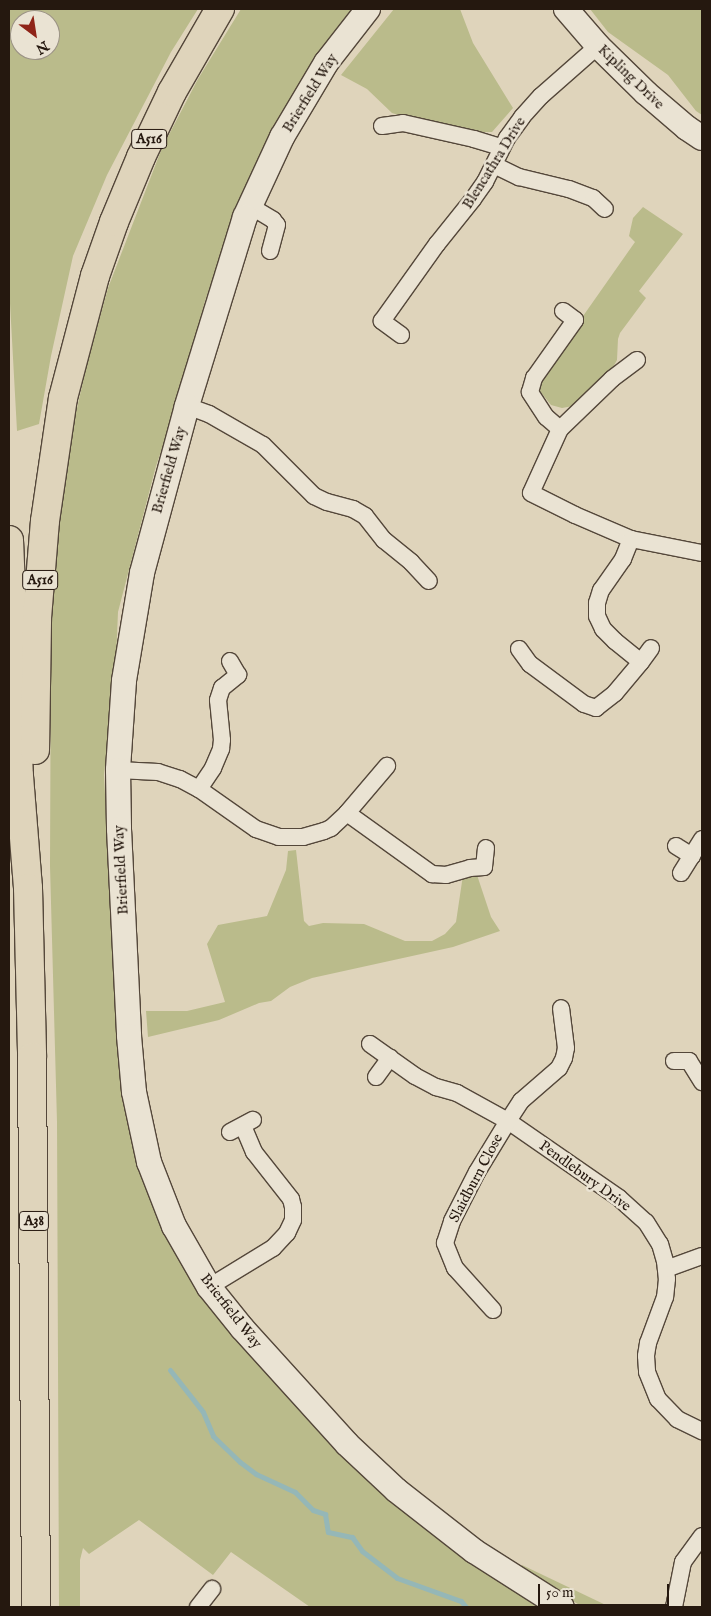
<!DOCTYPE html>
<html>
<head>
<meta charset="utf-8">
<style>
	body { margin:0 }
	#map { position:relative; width:711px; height:1616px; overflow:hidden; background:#dfd4bb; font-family:"IM FELL English",serif }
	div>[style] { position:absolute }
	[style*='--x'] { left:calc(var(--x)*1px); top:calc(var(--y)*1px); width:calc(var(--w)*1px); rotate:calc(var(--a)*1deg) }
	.green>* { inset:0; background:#babb8b }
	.stream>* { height:5px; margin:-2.5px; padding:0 2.5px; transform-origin:2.5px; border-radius:2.5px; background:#95b7b7 }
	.roads { filter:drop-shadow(1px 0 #54473a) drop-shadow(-1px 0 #54473a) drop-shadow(0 1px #54473a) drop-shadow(0 -1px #54473a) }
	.street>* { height:16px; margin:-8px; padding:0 8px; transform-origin:8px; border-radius:8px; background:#eae3d3 }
	.secondary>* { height:24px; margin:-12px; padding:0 12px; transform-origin:12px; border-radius:12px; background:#eae3d3 }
	.highway>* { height:28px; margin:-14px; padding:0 14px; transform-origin:14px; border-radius:14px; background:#dfd4bb }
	span { translate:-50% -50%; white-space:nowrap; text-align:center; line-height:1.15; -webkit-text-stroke:5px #eae3d3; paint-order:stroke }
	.shield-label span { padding:1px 4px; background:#eae3d3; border:1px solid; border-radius:4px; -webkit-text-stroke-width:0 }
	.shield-label { font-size:14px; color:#25180f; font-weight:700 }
	.street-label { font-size:15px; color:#25180f }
	.frame { position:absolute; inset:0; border:10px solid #25180f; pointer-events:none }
	.north { position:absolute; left:10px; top:10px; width:50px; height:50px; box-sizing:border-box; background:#eae3d3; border:1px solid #9b9285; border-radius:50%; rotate:149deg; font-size:14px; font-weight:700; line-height:20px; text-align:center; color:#25180f }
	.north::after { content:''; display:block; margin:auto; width:18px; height:22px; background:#8f2418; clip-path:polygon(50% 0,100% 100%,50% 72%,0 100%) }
	.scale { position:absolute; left:538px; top:1584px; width:131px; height:22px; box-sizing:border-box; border:2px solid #25180f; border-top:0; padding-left:6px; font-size:15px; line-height:18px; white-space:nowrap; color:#25180f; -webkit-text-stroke:4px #eae3d3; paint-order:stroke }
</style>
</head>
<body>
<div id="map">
	<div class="green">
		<div style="clip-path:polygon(evenodd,9px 9px,198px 9px,171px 52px,107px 175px,73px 256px,51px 356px,39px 424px,17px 431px,9px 285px,9px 9px,20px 20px,50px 20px,50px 50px,20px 50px,20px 20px)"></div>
		<div style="clip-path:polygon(241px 9px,353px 9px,297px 87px,242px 194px,205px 301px,174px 414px,156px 466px,118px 612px,116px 659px,104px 775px,119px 1069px,125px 1101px,135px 1149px,250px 1349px,543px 1607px,310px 1607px,231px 1552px,213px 1575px,139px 1520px,89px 1554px,83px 1548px,80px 1560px,80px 1607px,59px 1607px,57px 1122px,50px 866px,51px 623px,57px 532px,75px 417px,87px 364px,108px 288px,162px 148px,198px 79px)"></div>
		<div style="clip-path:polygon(394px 9px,460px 9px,473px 43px,513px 108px,492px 132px,455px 132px,392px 113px,367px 89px,341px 75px)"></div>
		<div style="clip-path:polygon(590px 9px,702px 9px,702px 115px,696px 111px,668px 75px,608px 32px)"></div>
		<div style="clip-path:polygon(643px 207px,683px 234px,639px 291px,646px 298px,620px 333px,618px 339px,617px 360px,612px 369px,573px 406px,562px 408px,551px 405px,539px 390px,541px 376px,635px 242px,629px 236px,633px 218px)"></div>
		<div style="clip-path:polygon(296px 850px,304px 921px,309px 926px,323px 923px,364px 924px,405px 941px,432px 941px,445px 934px,456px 922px,463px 875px,477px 875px,491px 917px,500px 931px,453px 947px,312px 978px,290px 987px,271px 1001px,259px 1003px,219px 1020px,148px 1037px,146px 1011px,187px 1011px,225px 1002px,207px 944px,218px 925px,267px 916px,286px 870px,288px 851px)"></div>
		<div style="clip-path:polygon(522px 1565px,610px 1607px,583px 1607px,520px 1570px)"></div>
	</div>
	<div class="stream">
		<div style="--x:170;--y:1370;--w:53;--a:51.8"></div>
		<div style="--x:203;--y:1412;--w:26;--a:67"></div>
		<div style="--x:213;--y:1436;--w:37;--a:44"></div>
		<div style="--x:240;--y:1462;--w:20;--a:37"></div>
		<div style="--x:256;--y:1474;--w:43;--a:24.8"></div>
		<div style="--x:295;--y:1492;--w:25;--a:45"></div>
		<div style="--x:313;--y:1510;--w:13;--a:18"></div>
		<div style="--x:325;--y:1514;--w:18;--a:81"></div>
		<div style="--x:328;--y:1532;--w:25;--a:12"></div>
		<div style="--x:352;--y:1537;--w:17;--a:54"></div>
		<div style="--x:362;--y:1551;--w:44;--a:37.6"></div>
		<div style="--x:397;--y:1578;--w:68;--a:19.8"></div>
		<div style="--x:461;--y:1601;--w:8;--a:50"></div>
	</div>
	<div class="roads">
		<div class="street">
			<div style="--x:382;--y:126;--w:21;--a:-8"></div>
			<div style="--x:403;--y:123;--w:73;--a:12.7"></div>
			<div style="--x:474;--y:139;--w:28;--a:17"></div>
			<div style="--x:494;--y:165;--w:28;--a:26"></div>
			<div style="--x:519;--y:177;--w:51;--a:13.5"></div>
			<div style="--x:569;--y:189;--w:26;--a:21"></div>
			<div style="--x:593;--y:198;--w:16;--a:43"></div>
			<div style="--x:250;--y:206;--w:27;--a:31"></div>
			<div style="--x:273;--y:220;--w:6;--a:51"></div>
			<div style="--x:277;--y:225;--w:27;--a:105"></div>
			<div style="--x:401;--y:335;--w:24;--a:-144"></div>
			<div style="--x:382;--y:321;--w:95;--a:-54.5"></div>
			<div style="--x:437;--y:244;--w:58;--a:-51.3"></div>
			<div style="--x:473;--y:199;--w:21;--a:-55"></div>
			<div style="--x:485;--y:182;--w:49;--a:-63.4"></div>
			<div style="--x:507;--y:138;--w:26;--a:-54"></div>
			<div style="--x:522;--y:117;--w:28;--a:-48"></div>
			<div style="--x:541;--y:96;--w:76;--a:-41.3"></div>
			<div style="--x:637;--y:360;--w:31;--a:143"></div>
			<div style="--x:612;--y:379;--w:72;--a:136.1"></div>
			<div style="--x:560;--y:429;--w:70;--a:114.4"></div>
			<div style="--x:531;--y:493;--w:49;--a:26.6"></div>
			<div style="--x:575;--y:515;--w:61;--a:23.2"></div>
			<div style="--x:631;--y:539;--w:72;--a:11.2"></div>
			<div style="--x:187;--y:406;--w:23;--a:20"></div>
			<div style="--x:209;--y:414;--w:62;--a:29.9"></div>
			<div style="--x:263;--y:445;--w:72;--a:45"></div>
			<div style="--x:314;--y:496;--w:14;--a:25"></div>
			<div style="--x:327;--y:502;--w:27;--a:15"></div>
			<div style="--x:353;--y:509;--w:14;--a:30"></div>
			<div style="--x:365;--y:516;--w:31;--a:52"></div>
			<div style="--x:384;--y:540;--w:35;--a:39"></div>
			<div style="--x:411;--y:562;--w:26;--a:47"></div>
			<div style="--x:560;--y:429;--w:18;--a:-139"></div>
			<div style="--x:546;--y:417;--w:30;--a:-123"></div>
			<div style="--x:530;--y:392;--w:15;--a:-74"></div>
			<div style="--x:534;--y:378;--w:71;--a:-54.7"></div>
			<div style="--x:575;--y:320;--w:15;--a:-143"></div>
			<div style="--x:631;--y:539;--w:22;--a:112"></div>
			<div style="--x:623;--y:559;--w:38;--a:125"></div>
			<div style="--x:601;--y:590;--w:14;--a:107"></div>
			<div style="--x:597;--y:603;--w:13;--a:90"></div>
			<div style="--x:597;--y:616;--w:14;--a:65"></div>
			<div style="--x:603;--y:629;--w:17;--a:45"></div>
			<div style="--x:615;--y:641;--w:33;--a:39"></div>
			<div style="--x:641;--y:662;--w:17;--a:-54"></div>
			<div style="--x:519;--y:649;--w:19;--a:54"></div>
			<div style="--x:530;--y:664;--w:67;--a:36.5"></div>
			<div style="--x:584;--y:704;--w:13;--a:18"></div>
			<div style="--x:596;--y:708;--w:24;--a:-38"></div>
			<div style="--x:615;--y:693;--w:40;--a:-50"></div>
			<div style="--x:118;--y:770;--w:40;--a:2.9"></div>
			<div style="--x:158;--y:772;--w:23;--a:18"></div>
			<div style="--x:180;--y:779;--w:21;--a:28"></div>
			<div style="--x:199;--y:789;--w:25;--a:-56"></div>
			<div style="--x:213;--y:768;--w:21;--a:-67"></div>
			<div style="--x:221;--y:749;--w:9;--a:-84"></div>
			<div style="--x:222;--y:740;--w:40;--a:-95.7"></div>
			<div style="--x:218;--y:700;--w:13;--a:-72"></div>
			<div style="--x:222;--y:688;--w:21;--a:-39"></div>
			<div style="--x:238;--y:675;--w:16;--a:-120"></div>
			<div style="--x:199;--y:789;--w:70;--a:35.1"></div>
			<div style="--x:256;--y:829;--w:24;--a:19"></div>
			<div style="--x:279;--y:837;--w:24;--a:0"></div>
			<div style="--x:303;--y:837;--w:22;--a:-16"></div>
			<div style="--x:324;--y:831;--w:8;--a:-23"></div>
			<div style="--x:331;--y:828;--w:22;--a:-43"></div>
			<div style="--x:347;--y:813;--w:105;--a:35.7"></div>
			<div style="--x:432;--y:874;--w:14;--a:4"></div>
			<div style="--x:446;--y:875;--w:25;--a:-16"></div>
			<div style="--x:470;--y:868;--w:14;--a:-4"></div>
			<div style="--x:484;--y:867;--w:19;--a:-84"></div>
			<div style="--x:347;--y:813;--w:62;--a:-49.6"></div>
			<div style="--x:676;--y:846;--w:19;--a:32"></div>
			<div style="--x:681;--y:873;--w:40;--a:-58"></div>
			<div style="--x:370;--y:1044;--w:55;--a:35.4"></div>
			<div style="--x:415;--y:1076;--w:24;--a:28"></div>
			<div style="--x:436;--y:1087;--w:22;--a:16"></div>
			<div style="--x:457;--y:1093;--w:58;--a:28.8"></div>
			<div style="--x:508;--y:1121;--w:135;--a:34.7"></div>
			<div style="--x:619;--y:1198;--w:36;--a:42"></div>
			<div style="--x:646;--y:1222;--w:26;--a:58"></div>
			<div style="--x:660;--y:1244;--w:18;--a:74"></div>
			<div style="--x:665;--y:1261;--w:18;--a:84"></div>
			<div style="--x:667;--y:1279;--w:18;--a:96"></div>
			<div style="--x:665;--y:1297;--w:49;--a:110.3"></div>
			<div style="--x:648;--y:1343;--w:13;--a:99"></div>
			<div style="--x:646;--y:1356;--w:16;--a:86"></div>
			<div style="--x:647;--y:1372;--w:29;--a:68"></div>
			<div style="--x:658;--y:1399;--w:28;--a:46"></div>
			<div style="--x:677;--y:1419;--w:28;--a:26"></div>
			<div style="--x:674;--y:1061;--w:15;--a:0"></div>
			<div style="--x:689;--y:1061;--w:25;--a:58"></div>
			<div style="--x:376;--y:1077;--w:24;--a:-54"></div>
			<div style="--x:230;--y:1132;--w:26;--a:-28"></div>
			<div style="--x:666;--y:1269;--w:38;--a:-20"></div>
			<div style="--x:209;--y:1287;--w:75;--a:-31.4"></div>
			<div style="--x:273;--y:1248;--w:21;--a:-47"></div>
			<div style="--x:287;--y:1233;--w:14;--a:-65"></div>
			<div style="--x:293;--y:1220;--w:13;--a:-90"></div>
			<div style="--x:293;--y:1207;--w:8;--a:-104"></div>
			<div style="--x:291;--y:1199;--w:60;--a:-128.2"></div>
			<div style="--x:254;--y:1152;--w:28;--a:-113"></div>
			<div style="--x:493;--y:1310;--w:57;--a:-132.1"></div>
			<div style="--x:455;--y:1268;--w:27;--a:-112"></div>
			<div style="--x:445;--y:1243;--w:23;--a:-72"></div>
			<div style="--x:452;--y:1221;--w:55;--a:-63"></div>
			<div style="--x:477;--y:1172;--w:60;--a:-58.7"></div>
			<div style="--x:508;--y:1121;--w:24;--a:-57"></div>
			<div style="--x:521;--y:1101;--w:50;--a:-41"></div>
			<div style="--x:559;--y:1068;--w:11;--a:-63"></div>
			<div style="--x:564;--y:1058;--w:10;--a:-79"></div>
			<div style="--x:566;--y:1048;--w:40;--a:-97.1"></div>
			<div style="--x:198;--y:1607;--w:23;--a:-52"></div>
			<div style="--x:674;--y:1607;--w:46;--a:-78.7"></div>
			<div style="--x:683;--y:1562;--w:32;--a:-54"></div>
		</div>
		<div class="secondary">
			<div style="--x:368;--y:9;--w:68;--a:127.9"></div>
			<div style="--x:326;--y:63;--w:86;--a:120.7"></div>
			<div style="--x:282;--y:137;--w:88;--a:114.8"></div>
			<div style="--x:245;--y:217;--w:198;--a:107.1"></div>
			<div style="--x:187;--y:406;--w:173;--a:105.1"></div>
			<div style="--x:142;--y:573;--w:109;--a:99.5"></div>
			<div style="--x:124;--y:681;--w:89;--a:93.9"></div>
			<div style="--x:118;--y:770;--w:59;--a:89"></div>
			<div style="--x:119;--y:829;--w:207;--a:87.2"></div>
			<div style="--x:129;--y:1036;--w:56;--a:84.9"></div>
			<div style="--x:134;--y:1092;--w:72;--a:77.9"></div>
			<div style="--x:149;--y:1162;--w:69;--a:68.7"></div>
			<div style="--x:174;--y:1226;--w:70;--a:60.2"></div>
			<div style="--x:209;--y:1287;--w:53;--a:51.2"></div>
			<div style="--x:242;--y:1328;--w:156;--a:47.8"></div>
			<div style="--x:347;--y:1444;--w:67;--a:43.2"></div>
			<div style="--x:396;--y:1490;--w:99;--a:38"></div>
			<div style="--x:474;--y:1551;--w:104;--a:32.5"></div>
			<div style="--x:566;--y:9;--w:49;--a:49.1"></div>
			<div style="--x:598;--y:46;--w:67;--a:44.4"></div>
			<div style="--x:646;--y:93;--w:54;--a:40.5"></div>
			<div style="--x:687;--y:128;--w:18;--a:34"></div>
		</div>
		<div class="highway">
			<div style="--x:9;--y:540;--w:236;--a:87.6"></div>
			<div style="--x:19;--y:776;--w:112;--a:85.4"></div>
			<div style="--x:28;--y:888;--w:169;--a:88.6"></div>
			<div style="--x:32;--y:1057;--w:550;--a:89.58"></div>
			<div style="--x:35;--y:750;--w:132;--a:-89.1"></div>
			<div style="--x:37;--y:618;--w:97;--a:-85.3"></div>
			<div style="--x:45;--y:521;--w:124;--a:-81.7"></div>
			<div style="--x:63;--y:398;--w:126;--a:-75.3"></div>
			<div style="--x:95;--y:276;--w:57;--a:-70.6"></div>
			<div style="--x:114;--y:222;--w:70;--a:-67.4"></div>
			<div style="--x:141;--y:157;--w:72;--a:-64.5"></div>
			<div style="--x:172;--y:92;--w:96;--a:-60"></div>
		</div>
	</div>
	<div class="shield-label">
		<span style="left:149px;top:139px">A516</span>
		<span style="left:40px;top:580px">A516</span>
		<span style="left:34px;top:1221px">A38</span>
	</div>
	<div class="street-label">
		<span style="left:631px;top:77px;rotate:44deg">Kipling Drive</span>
		<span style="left:310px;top:93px;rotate:-58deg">Brierfield Way</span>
		<span style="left:494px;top:163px;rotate:-58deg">Blencathra Drive</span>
		<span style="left:169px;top:470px;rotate:-74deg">Brierfield Way</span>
		<span style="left:121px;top:870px;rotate:-93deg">Brierfield Way</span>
		<span style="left:585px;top:1176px;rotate:36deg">Pendlebury Drive</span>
		<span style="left:476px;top:1178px;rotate:-62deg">Slaidburn Close</span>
		<span style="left:231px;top:1311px;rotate:52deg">Brierfield Way</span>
	</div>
	<div class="frame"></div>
	<div class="north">N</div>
	<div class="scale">50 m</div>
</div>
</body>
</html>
